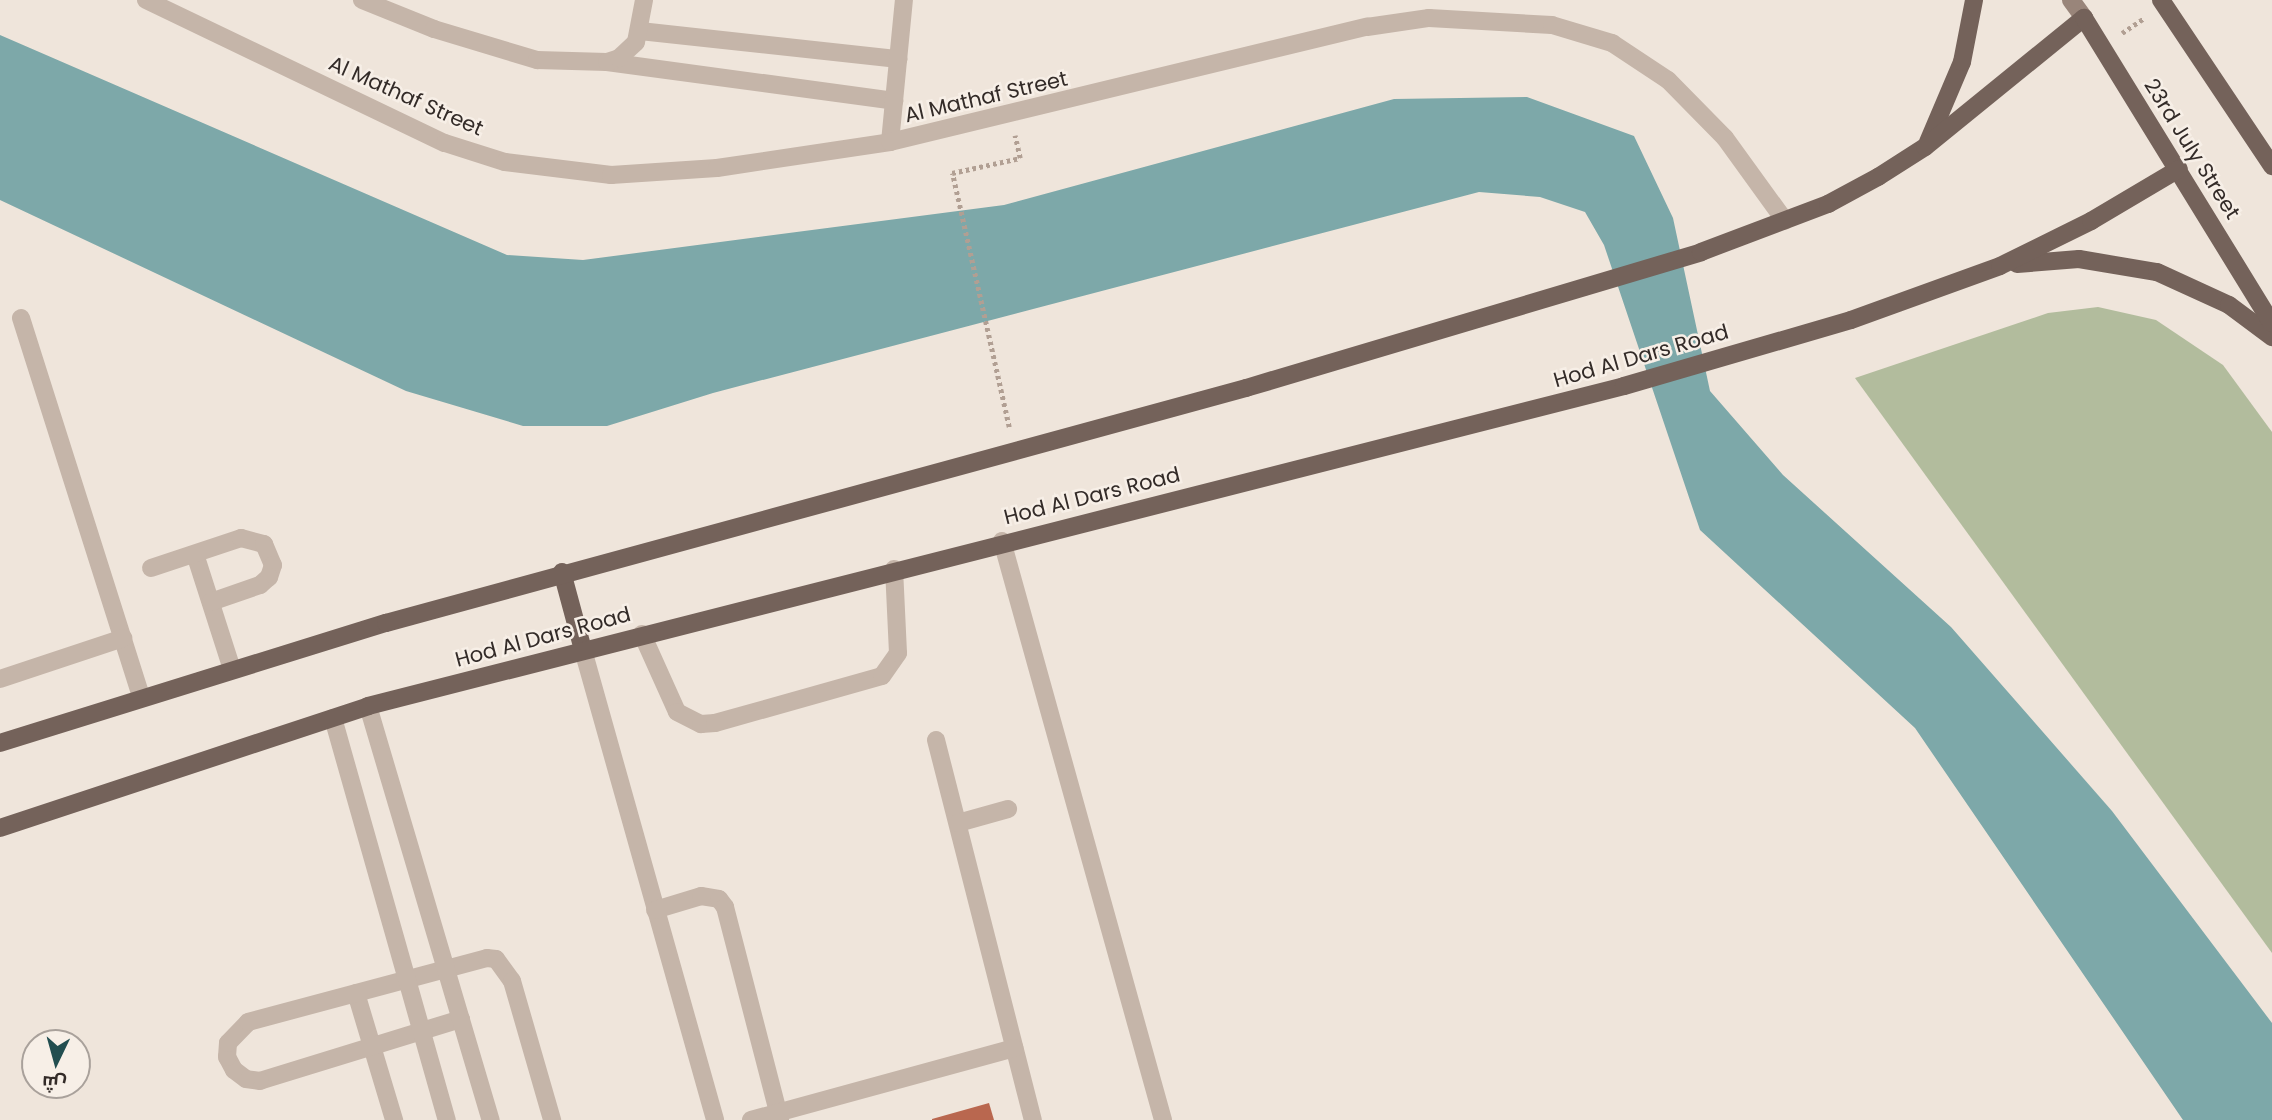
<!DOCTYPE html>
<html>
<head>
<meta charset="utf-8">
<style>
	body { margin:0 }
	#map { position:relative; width:2272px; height:1120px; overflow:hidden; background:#efe5db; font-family:Poppins,Cairo,sans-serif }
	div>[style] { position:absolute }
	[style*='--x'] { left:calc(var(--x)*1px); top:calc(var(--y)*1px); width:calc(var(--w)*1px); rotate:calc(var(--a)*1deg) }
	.green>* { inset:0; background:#b2bc9d }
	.water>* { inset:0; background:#7da8a9 }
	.building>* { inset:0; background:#b9674f }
	.path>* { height:4.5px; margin-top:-2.25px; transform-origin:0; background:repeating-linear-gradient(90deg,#b19f93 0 3.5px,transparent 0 7px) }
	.lane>* { height:18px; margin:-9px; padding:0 9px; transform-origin:9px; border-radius:9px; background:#c5b5a9 }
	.street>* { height:18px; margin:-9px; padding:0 9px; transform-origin:9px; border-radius:9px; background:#c5b5a9 }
	.secondary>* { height:18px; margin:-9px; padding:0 9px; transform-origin:9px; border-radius:9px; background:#99857a }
	.primary>* { height:18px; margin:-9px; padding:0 9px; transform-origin:9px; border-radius:9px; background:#74625a }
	span { translate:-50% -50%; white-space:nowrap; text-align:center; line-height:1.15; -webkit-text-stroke:5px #f7efe7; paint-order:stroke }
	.street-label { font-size:21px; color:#332b28 }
	.north { position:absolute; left:21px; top:1029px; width:70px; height:70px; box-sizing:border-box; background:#f7efe7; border:2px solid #a9a19b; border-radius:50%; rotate:185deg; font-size:19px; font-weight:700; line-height:28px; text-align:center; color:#332b28 }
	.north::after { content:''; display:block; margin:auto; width:24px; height:32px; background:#224e50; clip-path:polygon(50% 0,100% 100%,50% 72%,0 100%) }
</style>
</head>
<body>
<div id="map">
	<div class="green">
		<div style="clip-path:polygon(2098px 307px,2156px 320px,2223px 365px,2272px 432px,2272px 953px,1855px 378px,2048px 313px)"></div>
	</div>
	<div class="water">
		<div style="clip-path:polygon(0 35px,507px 255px,583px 260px,1004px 205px,1394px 99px,1527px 97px,1634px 136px,1673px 218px,1710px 391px,1783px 475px,1951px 627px,2112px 811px,2272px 1023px,2272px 1120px,2183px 1120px,1915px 728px,1700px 530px,1604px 245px,1585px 212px,1540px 197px,1479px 192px,713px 393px,607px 426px,523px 426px,406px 391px,0 200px)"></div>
	</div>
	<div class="building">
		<div style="clip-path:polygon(989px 1103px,994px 1120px,932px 1120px,932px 1119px)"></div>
	</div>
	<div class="path">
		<div style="--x:2122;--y:33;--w:25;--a:-34"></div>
		<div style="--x:1009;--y:427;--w:260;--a:-102.6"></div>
		<div style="--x:952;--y:173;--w:70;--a:-12.4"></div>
		<div style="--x:1020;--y:158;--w:23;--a:-103"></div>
	</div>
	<div class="lane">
		<div style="--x:362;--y:0;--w:78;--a:21.9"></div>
		<div style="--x:434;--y:29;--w:108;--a:16.8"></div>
		<div style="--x:537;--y:60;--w:70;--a:1.6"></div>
		<div style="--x:607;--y:62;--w:290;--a:7.7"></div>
		<div style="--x:640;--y:31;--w:260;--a:6.2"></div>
		<div style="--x:607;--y:62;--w:13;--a:-18"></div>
		<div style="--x:619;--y:58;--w:23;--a:-43"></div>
		<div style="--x:636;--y:42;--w:43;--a:-79.2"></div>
		<div style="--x:890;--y:142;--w:143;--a:-84.4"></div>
		<div style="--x:21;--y:318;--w:397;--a:72.4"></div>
		<div style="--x:1002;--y:541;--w:601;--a:74.46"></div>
		<div style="--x:195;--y:554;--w:121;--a:72.2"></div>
		<div style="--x:151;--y:568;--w:95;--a:-18.4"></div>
		<div style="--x:241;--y:538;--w:24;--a:15"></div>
		<div style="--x:264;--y:544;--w:23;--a:67"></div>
		<div style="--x:273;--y:565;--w:13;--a:108"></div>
		<div style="--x:269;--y:577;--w:12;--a:138"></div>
		<div style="--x:260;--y:585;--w:52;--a:160.9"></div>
		<div style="--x:642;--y:634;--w:85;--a:65.8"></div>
		<div style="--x:677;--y:712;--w:27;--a:27"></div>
		<div style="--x:701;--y:724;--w:14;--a:-4"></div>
		<div style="--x:715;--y:723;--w:173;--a:-15.7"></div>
		<div style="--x:882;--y:676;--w:28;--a:-55"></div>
		<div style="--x:898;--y:653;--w:84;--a:-92.7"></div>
		<div style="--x:583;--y:650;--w:488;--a:74.3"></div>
		<div style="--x:0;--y:679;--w:130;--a:-18.4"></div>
		<div style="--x:936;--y:740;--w:392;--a:75.7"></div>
		<div style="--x:958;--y:823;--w:52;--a:-15.6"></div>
		<div style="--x:655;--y:910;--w:48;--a:-16.9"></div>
		<div style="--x:701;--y:896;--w:18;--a:9"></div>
		<div style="--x:719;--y:899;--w:10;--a:53"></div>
		<div style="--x:725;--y:907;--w:220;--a:75.5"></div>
		<div style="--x:356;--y:993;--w:133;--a:73.3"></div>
		<div style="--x:461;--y:1019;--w:210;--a:162.9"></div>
		<div style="--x:260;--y:1081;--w:14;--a:-172"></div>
		<div style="--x:246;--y:1079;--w:15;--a:-143"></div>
		<div style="--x:234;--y:1070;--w:15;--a:-118"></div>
		<div style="--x:227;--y:1057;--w:14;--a:-86"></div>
		<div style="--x:228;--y:1043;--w:29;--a:-46"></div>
		<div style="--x:248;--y:1022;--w:247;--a:-15"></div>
		<div style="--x:487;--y:958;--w:9;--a:6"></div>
		<div style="--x:496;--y:959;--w:27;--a:54"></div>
		<div style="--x:512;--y:981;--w:145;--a:73.9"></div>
		<div style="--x:751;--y:1120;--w:273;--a:-15.3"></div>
	</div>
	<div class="street">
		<div style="--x:146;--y:0;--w:331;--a:25.6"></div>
		<div style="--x:445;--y:143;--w:63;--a:17.6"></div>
		<div style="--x:505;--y:162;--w:107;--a:7"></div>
		<div style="--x:611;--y:175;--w:106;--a:-3.8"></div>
		<div style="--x:717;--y:168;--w:175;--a:-8.5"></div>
		<div style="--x:890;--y:142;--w:491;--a:-13.6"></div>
		<div style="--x:1367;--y:27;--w:63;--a:-8.3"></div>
		<div style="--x:1429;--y:18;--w:123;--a:3.3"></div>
		<div style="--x:1552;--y:25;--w:63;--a:16.7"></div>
		<div style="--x:1612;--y:43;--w:67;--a:33.5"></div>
		<div style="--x:1668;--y:80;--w:81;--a:45.5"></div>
		<div style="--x:1725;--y:138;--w:102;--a:54.1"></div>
		<div style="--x:368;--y:706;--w:432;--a:73.5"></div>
		<div style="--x:333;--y:718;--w:418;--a:74.2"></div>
	</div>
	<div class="secondary">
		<div style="--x:2071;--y:0;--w:22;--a:54"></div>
	</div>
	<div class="primary">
		<div style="--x:2161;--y:0;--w:200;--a:56.2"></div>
		<div style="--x:1928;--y:142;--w:87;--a:-67"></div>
		<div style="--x:1962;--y:62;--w:63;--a:-79"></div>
		<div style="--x:2017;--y:264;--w:62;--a:-4.6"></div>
		<div style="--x:2079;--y:259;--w:79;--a:9.5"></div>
		<div style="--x:2157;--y:272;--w:79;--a:24.6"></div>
		<div style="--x:2229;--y:305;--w:54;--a:36.7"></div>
		<div style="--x:562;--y:572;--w:81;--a:74.9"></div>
		<div style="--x:0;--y:743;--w:404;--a:-17.3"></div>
		<div style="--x:386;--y:623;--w:892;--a:-15.28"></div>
		<div style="--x:1246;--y:388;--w:475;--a:-16.6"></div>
		<div style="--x:1701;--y:252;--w:136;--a:-20.7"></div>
		<div style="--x:1828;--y:204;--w:57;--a:-28.4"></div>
		<div style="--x:1878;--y:177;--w:56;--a:-32.6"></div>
		<div style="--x:1925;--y:147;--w:205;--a:-39.1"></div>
		<div style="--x:2084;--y:18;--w:358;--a:58.4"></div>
		<div style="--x:0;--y:828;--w:388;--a:-18.3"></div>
		<div style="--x:368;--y:706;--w:1296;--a:-14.29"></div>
		<div style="--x:1624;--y:386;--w:236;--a:-16.2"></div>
		<div style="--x:1851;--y:320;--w:158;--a:-19.9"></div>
		<div style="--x:2000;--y:266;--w:102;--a:-26.3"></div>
		<div style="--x:2091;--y:221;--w:102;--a:-30.6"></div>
	</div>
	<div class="street-label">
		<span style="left:406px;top:96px;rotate:24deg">Al Mathaf Street</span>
		<span style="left:986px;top:97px;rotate:-13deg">Al Mathaf Street</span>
		<span style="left:2192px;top:149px;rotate:58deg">23rd July Street</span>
		<span style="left:1641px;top:356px;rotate:-16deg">Hod Al Dars Road</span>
		<span style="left:1092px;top:496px;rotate:-14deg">Hod Al Dars Road</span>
		<span style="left:543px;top:637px;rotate:-15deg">Hod Al Dars Road</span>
	</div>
	<div class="north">ش</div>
</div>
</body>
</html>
